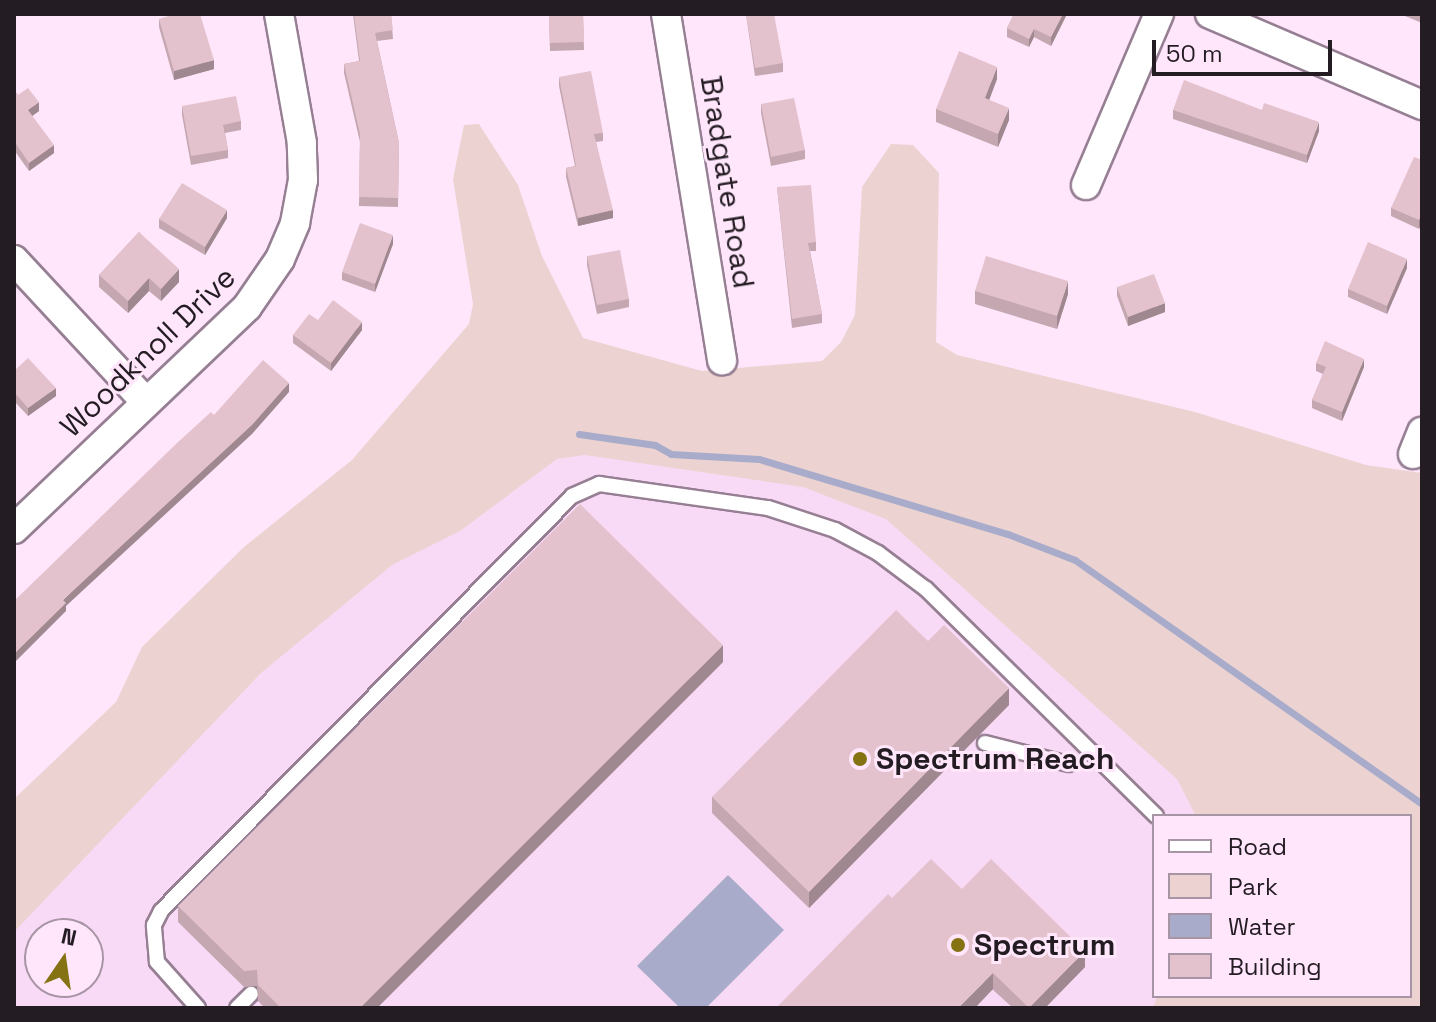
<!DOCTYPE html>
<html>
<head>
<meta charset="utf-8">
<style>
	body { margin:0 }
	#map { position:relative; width:1436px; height:1022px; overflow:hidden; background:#ffe6fb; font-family:"Space Grotesk",sans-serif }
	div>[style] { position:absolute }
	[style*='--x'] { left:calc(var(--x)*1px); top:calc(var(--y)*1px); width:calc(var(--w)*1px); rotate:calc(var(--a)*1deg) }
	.built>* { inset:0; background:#f9daf6 }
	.green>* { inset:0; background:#ecd3d1 }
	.water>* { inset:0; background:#a8acca }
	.stream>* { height:7px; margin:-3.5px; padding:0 3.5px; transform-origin:3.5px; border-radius:3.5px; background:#a8acca }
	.roads { filter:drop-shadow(2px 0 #967f93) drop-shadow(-2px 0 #967f93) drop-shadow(0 2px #967f93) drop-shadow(0 -2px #967f93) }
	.lane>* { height:14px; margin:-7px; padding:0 7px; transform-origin:7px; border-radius:7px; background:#fff }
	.street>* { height:28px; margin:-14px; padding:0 14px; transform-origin:14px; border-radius:14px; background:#fff }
	.wall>* { inset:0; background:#c4a7b0 }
	.shaded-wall>* { inset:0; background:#a08890 }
	.building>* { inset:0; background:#e4c2cd }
	.dots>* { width:22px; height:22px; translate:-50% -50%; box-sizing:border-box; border:4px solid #ffe6fb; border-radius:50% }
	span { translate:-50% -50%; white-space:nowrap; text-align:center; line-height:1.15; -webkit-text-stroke:6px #ffe6fb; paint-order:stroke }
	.street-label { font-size:30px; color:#241c23 }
	.poi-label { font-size:30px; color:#241c23; font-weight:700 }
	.left { translate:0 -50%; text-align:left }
	.frame { position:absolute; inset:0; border:16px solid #241c23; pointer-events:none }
	.legend { position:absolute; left:1152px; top:814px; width:260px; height:184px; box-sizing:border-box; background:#ffe6fb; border:2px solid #a795a5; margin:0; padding:10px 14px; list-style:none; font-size:24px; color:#241c23 }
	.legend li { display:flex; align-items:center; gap:16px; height:40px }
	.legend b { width:40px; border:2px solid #a795a5 }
	.north { position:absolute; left:24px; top:918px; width:80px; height:80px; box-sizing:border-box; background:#ffe6fb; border:2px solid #a795a5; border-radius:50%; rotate:13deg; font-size:22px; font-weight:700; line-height:32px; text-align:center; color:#241c23 }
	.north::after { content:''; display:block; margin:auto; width:28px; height:36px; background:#847213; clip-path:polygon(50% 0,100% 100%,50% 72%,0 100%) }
	.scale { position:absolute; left:1152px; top:40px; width:180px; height:36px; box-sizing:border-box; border:4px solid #241c23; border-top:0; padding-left:10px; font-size:24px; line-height:28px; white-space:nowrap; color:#241c23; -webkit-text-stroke:6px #ffe6fb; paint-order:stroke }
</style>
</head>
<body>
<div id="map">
	<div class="built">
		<div style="clip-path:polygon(evenodd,504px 368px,1422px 482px,1422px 1008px,14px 1008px,14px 846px,504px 368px,1154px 816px,1410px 816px,1410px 996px,1154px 996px,1154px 816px,504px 368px,40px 934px,88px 934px,88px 982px,40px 982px,40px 934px)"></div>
	</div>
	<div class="green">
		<div style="clip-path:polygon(479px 124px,518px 185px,542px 256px,583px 338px,702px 371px,822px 361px,841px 342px,855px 315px,862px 187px,891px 144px,913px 145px,939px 173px,936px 342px,957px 355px,1195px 412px,1366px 465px,1422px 473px,1422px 1008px,1153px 1008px,1157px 996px,1410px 996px,1410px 816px,1196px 816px,1177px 779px,886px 519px,803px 487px,585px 455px,557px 459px,460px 531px,392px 565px,261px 673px,14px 932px,14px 799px,116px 702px,142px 647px,244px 547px,352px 460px,469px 324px,473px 304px,453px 179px,464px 125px)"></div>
	</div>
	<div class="water">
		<div style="clip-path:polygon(728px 875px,784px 930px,706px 1008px,680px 1008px,637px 966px)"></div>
	</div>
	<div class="stream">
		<div style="--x:579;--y:434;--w:77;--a:8.2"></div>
		<div style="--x:655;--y:445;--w:18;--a:29"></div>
		<div style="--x:671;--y:454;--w:88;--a:3.3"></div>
		<div style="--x:759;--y:459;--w:260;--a:16.8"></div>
		<div style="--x:1008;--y:534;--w:72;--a:21.2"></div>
		<div style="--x:1075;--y:560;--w:424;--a:35.1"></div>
	</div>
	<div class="roads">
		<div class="lane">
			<div style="--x:985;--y:743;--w:86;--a:14.2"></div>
			<div style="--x:198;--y:1008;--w:62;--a:-131.7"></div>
			<div style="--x:157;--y:962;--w:37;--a:-95"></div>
			<div style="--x:154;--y:925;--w:16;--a:-63"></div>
			<div style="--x:161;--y:911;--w:584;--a:-45.28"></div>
			<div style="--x:572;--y:496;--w:30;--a:-24"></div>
			<div style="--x:599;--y:484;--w:171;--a:8.1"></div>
			<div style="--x:768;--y:508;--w:71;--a:18.2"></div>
			<div style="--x:835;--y:530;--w:49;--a:28.1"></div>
			<div style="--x:878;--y:553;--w:60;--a:36.9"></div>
			<div style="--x:926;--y:589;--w:323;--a:44.6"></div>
			<div style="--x:237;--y:1008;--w:20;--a:-45"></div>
		</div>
		<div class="street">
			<div style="--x:666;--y:14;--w:351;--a:80.8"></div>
			<div style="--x:1210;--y:14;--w:231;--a:23.2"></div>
			<div style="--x:1086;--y:185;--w:186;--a:-66.9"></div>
			<div style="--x:14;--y:260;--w:194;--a:47.1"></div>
			<div style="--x:1413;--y:454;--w:24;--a:-68"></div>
			<div style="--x:14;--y:529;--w:322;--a:-43.6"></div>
			<div style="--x:247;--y:307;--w:58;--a:-55.5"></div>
			<div style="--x:280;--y:259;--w:39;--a:-67"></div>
			<div style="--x:295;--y:223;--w:44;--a:-79.5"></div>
			<div style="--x:303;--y:180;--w:37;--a:-92"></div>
			<div style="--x:302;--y:143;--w:131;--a:-100.1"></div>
		</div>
	</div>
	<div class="wall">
		<div style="clip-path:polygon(353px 14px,391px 14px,393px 39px,377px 41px,399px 143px,398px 207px,359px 206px,360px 142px,344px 73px,344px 64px,359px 61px)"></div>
		<div style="clip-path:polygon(549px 14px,583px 14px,584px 50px,550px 51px)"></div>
		<div style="clip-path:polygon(746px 14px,783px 63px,783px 72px,755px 76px)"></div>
		<div style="clip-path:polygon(1014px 14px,1067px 14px,1051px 46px,1034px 37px,1029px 47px,1007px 37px,1007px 28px)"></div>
		<div style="clip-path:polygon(1400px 14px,1422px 14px,1422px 23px)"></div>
		<div style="clip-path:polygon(159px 19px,214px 69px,174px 80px,159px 27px)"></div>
		<div style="clip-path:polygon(559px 77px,603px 133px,603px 141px,596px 142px,613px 218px,578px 226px,566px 177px,566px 168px,575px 166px,559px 86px)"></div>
		<div style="clip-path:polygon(997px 79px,989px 100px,1009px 120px,998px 147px,936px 122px,936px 109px)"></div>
		<div style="clip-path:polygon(14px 90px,18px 95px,39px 111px,32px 116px,54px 153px,29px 171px,14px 150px)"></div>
		<div style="clip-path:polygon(761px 104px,805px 150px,805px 159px,771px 166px,761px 113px)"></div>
		<div style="clip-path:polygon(182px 106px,241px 121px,241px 130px,225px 133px,228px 150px,228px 158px,191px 165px,182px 115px)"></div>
		<div style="clip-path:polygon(1173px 110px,1262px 110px,1319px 131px,1307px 163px,1173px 119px)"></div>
		<div style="clip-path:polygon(1422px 160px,1422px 222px,1419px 229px,1391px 216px,1391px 208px)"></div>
		<div style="clip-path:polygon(777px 187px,816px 242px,816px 251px,810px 251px,822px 314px,822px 323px,792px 328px)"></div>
		<div style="clip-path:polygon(227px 218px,205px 255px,159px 228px,159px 219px)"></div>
		<div style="clip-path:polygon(139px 232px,179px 282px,161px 301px,149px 291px,128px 313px,99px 287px,99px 275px)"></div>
		<div style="clip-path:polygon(393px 244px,375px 292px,342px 280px,342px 272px)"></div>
		<div style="clip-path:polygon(587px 256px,629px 299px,629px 307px,597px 314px,587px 265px)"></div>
		<div style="clip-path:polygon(1407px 268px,1387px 314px,1348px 297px,1348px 289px)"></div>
		<div style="clip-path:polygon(1117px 287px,1165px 312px,1128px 326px,1117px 296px)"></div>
		<div style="clip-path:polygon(975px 291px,1068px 294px,1057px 329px,975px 304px)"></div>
		<div style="clip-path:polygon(318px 320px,362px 330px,331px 371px,293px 343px,293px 335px)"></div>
		<div style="clip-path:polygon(1316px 363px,1364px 367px,1342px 421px,1312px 408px,1312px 400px,1323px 374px,1316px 371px)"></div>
		<div style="clip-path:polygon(14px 371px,56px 396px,28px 416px,14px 401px)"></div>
		<div style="clip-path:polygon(928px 641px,1009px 705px,809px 908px,712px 813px,712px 797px)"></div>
		<div style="clip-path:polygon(723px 662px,377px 1008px,265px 1008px,258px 1001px,257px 986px,244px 987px,178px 922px,178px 906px)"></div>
		<div style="clip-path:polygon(962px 889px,1085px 967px,1045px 1008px,1013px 1008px,892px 898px)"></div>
	</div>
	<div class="shaded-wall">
		<div style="clip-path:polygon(1063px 14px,1067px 14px,1051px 46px,1051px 37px)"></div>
		<div style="clip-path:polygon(1034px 29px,1034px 37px,1029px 47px,1029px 39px)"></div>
		<div style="clip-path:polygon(214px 60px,214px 69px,174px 80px,174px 71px)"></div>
		<div style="clip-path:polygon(997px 67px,997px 79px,985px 111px,985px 98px)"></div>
		<div style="clip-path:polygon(39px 102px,39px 111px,28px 119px,28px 110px)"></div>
		<div style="clip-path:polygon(1009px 108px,1009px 120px,998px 147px,998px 134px)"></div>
		<div style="clip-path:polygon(1319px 122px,1319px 131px,1307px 163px,1307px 155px)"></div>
		<div style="clip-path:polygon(54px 145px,54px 153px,29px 171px,29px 163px)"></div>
		<div style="clip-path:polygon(227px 210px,227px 218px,205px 255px,205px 247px)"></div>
		<div style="clip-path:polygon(613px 210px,613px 218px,578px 226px,578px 218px)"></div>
		<div style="clip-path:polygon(1422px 214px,1422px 222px,1419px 229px,1419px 220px)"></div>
		<div style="clip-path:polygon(393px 235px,393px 244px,375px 292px,375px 284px)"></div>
		<div style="clip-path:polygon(1407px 259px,1407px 268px,1387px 314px,1387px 306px)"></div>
		<div style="clip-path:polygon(179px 269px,179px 282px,161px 301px,161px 289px)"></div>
		<div style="clip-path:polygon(149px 278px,149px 291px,128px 313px,128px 301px)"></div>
		<div style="clip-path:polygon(1068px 281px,1068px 294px,1057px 329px,1057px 316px)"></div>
		<div style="clip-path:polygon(1165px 303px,1165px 312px,1128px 326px,1128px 317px)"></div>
		<div style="clip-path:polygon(362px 322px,362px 330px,331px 371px,331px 363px)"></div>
		<div style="clip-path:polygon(1364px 359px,1364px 367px,1342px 421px,1342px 412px)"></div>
		<div style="clip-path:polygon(289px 383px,289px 392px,252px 434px,66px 606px,66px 611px,14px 663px,14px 654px,63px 600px)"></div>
		<div style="clip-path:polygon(56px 388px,56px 396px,28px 416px,28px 408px)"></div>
		<div style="clip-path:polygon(723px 645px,723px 662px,377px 1008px,360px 1008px)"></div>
		<div style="clip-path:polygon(1009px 688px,1009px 705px,809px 908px,809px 892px)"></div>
		<div style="clip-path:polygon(1085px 951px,1085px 967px,1045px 1008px,1029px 1008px)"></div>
		<div style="clip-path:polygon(993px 973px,993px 989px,975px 1008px,958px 1008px)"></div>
	</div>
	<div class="building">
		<div style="clip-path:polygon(175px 14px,200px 14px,214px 60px,174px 71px,159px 19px)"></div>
		<div style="clip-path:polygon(354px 14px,391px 14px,393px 30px,375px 33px,399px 143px,398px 198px,359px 197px,360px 134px,344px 64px,360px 61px)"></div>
		<div style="clip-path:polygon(549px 14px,583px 14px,584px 42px,550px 43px)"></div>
		<div style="clip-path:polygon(746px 14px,774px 14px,783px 63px,755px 68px)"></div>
		<div style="clip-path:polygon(1014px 14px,1063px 14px,1051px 37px,1034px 29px,1029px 39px,1007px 28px)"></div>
		<div style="clip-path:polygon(959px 51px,997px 67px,985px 98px,1009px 108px,998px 134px,936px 109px)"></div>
		<div style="clip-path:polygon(591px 71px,603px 133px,594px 134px,613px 210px,578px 218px,566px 168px,576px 166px,559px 77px)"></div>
		<div style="clip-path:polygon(1184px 80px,1262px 110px,1264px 103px,1319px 122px,1307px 155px,1173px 110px)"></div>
		<div style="clip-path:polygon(28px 88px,39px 102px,28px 110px,54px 145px,29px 163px,14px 141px,14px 90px,18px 95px)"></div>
		<div style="clip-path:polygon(236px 96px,241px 121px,223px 125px,228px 150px,191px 156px,182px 106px)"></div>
		<div style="clip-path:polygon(794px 98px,805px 150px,771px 157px,761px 104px)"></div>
		<div style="clip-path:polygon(1414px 157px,1422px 160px,1422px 214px,1419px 220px,1391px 208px)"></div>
		<div style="clip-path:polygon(182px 183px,227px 210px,205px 247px,159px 219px)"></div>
		<div style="clip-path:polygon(811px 185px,816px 242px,808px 243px,822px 314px,792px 319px,777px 187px)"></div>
		<div style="clip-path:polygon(360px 223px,393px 235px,375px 284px,342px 272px)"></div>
		<div style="clip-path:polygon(139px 232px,179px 269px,161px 289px,149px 278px,128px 301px,99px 275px)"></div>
		<div style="clip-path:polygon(1368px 242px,1407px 259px,1387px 306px,1348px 289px)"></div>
		<div style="clip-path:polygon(620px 250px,629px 299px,597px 305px,587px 256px)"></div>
		<div style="clip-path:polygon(986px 256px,1068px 281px,1057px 316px,975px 291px)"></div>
		<div style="clip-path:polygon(1154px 274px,1165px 303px,1128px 317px,1117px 287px)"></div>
		<div style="clip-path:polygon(333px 300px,362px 322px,331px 363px,293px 335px,309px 314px,318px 320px)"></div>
		<div style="clip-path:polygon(1325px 341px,1364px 359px,1342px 412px,1312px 400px,1326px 367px,1316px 363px)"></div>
		<div style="clip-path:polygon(28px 358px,56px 388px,28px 408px,14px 392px,14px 371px)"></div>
		<div style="clip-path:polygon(263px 360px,289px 383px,252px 425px,63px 600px,66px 603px,14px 654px,14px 601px,176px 444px,211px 412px,214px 415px)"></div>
		<div style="clip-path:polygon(580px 504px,723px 645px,360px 1008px,281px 1008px,258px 985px,257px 970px,244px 971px,178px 906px)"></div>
		<div style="clip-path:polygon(896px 610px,928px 641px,944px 625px,1009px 688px,809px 892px,712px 797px)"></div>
		<div style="clip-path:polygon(931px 859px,962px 889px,991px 859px,1085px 951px,1029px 1008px,993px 973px,958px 1008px,776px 1008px,888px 894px,892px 898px)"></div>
	</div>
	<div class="dots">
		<div style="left:860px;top:759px;background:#847213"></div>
		<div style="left:958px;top:945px;background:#847213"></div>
	</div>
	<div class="street-label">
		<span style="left:727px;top:182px;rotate:81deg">Bradgate Road</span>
		<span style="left:148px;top:352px;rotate:-44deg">Woodknoll Drive</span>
	</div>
	<div class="poi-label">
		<span class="left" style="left:876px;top:759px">Spectrum Reach</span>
		<span class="left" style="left:974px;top:945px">Spectrum</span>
	</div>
	<div class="frame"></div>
	<ul class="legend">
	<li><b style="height:10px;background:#fff"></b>Road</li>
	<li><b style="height:22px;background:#ecd3d1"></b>Park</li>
	<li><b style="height:22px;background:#a8acca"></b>Water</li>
	<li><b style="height:22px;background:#e4c2cd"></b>Building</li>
	</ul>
	<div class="north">N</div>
	<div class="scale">50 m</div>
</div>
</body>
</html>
